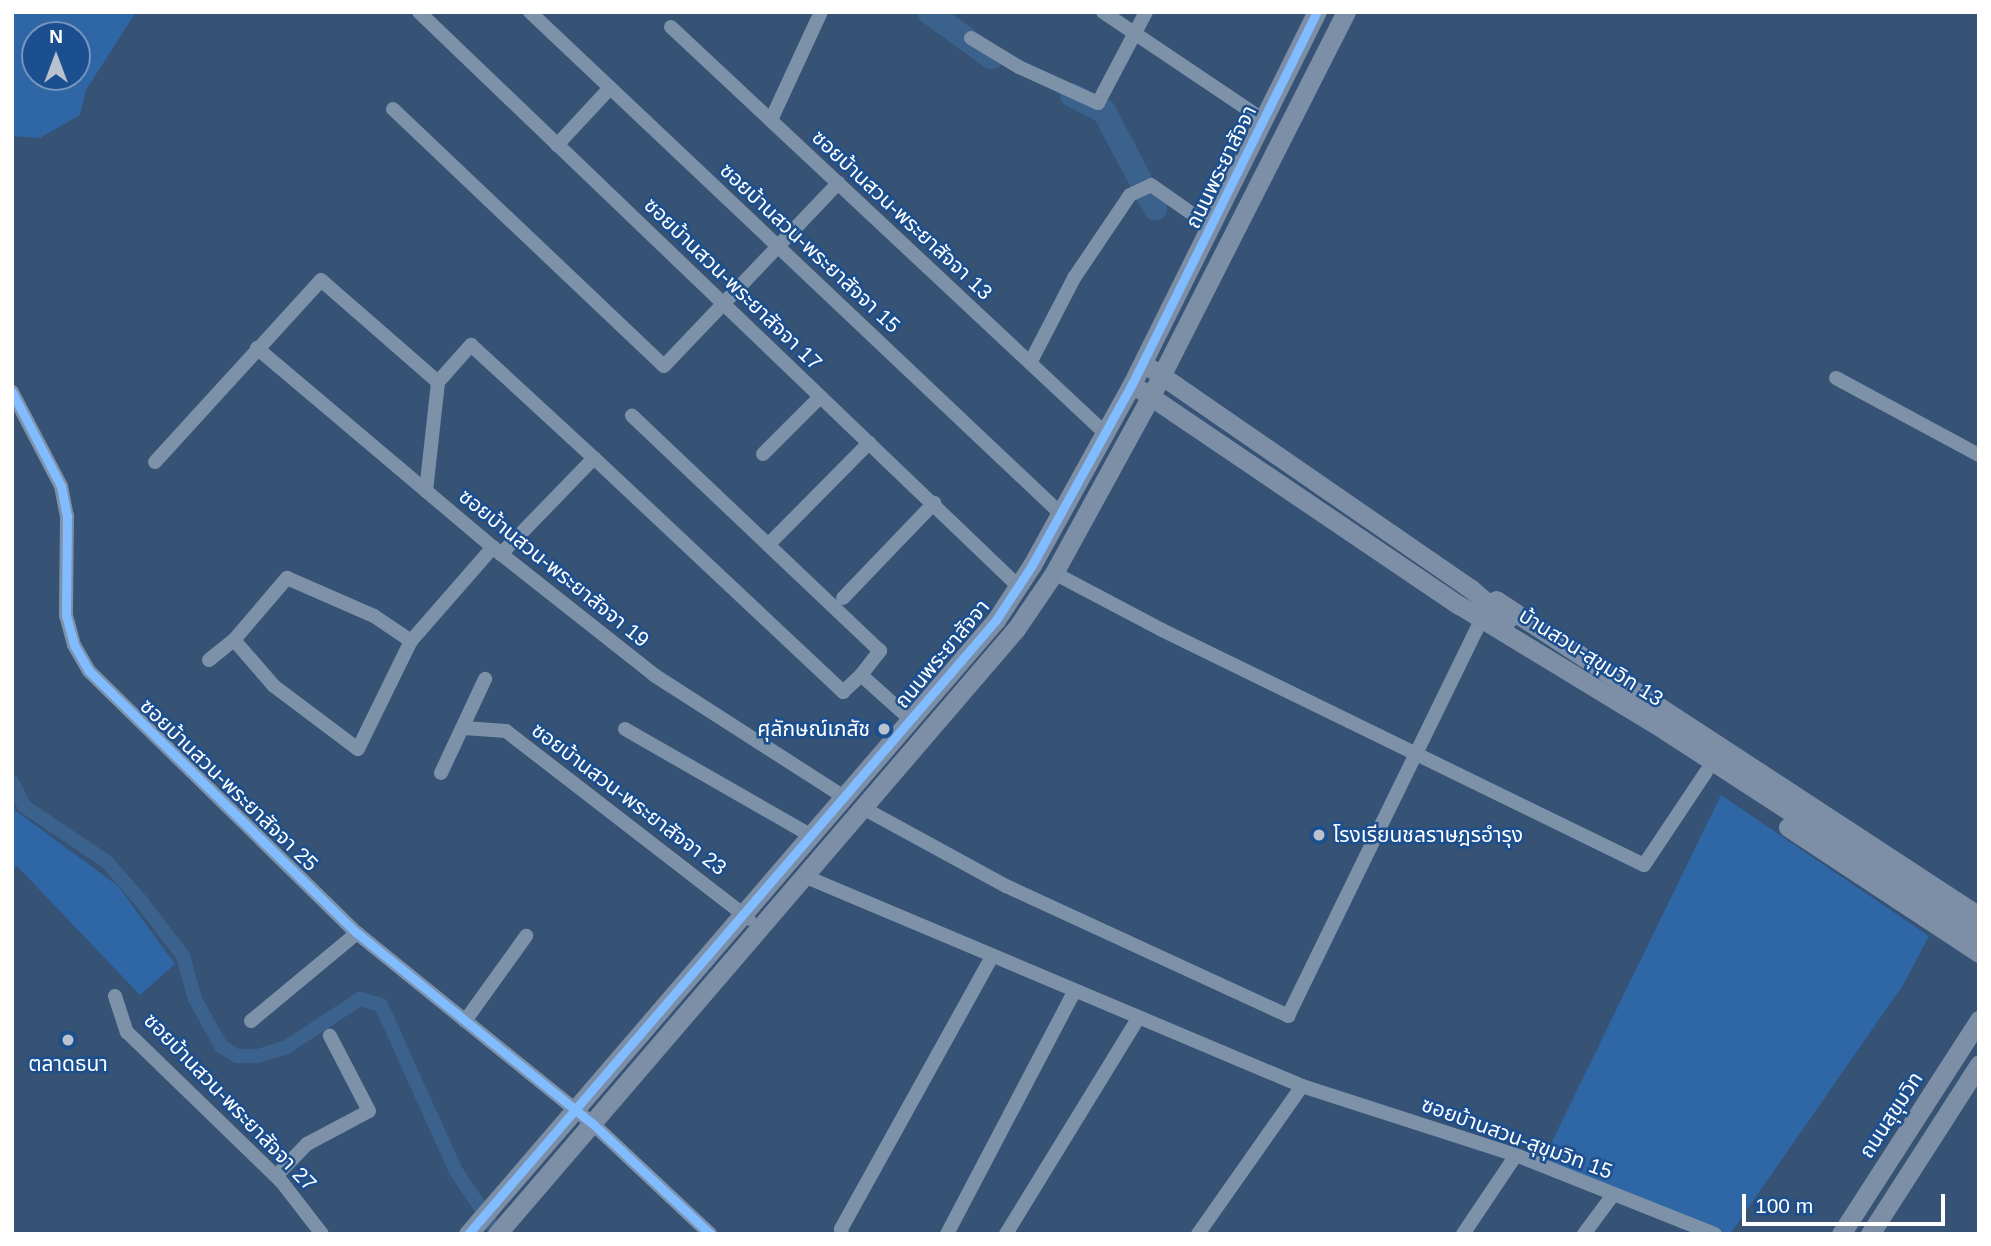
<!DOCTYPE html>
<html>
<head>
<meta charset="utf-8">
<style>
	body { margin:0 }
	#map { position:relative; width:1991px; height:1246px; overflow:hidden; background:#365274; font-family:Arial,"Noto Sans Thai",sans-serif }
	div>[style] { position:absolute }
	[style*='--x'] { left:calc(var(--x)*1px); top:calc(var(--y)*1px); width:calc(var(--w)*1px); rotate:calc(var(--a)*1deg) }
	.green>* { inset:0; background:#2f66a5 }
	.canal>* { height:14px; margin:-7px; padding:0 7px; transform-origin:7px; border-radius:7px; background:#3b618d }
	.river>* { height:24px; margin:-12px; padding:0 12px; transform-origin:12px; border-radius:12px; background:#3b618d }
	.minor>* { height:14px; margin:-7px; padding:0 7px; transform-origin:7px; border-radius:7px; background:#7d92a8 }
	.major>* { height:19px; margin:-9.5px; padding:0 9.5px; transform-origin:9.5px; border-radius:9.5px; background:#7d8ea7 }
	.cycleway>* { height:9px; margin:-4.5px; padding:0 4.5px; transform-origin:4.5px; border-radius:4.5px; background:#80bcff }
	.dots>* { width:19px; height:19px; translate:-50% -50%; box-sizing:border-box; border:4px solid #1b4f8f; border-radius:50% }
	span { translate:-50% -50%; white-space:nowrap; text-align:center; line-height:1.15; -webkit-text-stroke:5px #1b4f8f; paint-order:stroke }
	.street-label { font-size:21px; color:#fff }
	.poi-label { font-size:21px; color:#fff }
	.right { translate:-100% -50%; text-align:right }
	.left { translate:0 -50%; text-align:left }
	.frame { position:absolute; inset:0; border:14px solid #fff; pointer-events:none }
	.north { position:absolute; left:21px; top:21px; width:70px; height:70px; box-sizing:border-box; background:#1b4f8f; border:2px solid #7695bc; border-radius:50%; rotate:0deg; font-size:19px; font-weight:700; line-height:28px; text-align:center; color:#fff }
	.north::after { content:''; display:block; margin:auto; width:24px; height:32px; background:#b9c2ce; clip-path:polygon(50% 0,100% 100%,50% 72%,0 100%) }
	.scale { position:absolute; left:1742px; top:1194px; width:203px; height:32px; box-sizing:border-box; border:4px solid #fff; border-top:0; padding-left:9px; font-size:21px; line-height:24px; white-space:nowrap; color:#fff; -webkit-text-stroke:5px #1b4f8f; paint-order:stroke }
</style>
</head>
<body>
<div id="map">
	<div class="green">
		<div style="clip-path:polygon(evenodd,12px 12px,136px 12px,86px 90px,80px 115px,40px 138px,12px 136px,12px 12px,35px 35px,77px 35px,77px 77px,35px 77px,35px 35px)"></div>
		<div style="clip-path:polygon(1721px 795px,1929px 936px,1903px 985px,1730px 1234px,1718px 1234px,1542px 1162px)"></div>
		<div style="clip-path:polygon(12px 803px,16px 811px,118px 886px,175px 964px,140px 995px,17px 866px,12px 870px)"></div>
	</div>
	<div class="canal">
		<div style="--x:12;--y:782;--w:27;--a:63"></div>
		<div style="--x:24;--y:806;--w:100;--a:34"></div>
		<div style="--x:107;--y:862;--w:52;--a:48.9"></div>
		<div style="--x:141;--y:901;--w:69;--a:52.6"></div>
		<div style="--x:183;--y:956;--w:45;--a:74.4"></div>
		<div style="--x:195;--y:999;--w:54;--a:61"></div>
		<div style="--x:221;--y:1046;--w:19;--a:32"></div>
		<div style="--x:237;--y:1056;--w:21;--a:0"></div>
		<div style="--x:258;--y:1056;--w:28;--a:-17"></div>
		<div style="--x:285;--y:1048;--w:90;--a:-33.2"></div>
		<div style="--x:360;--y:999;--w:22;--a:16"></div>
		<div style="--x:381;--y:1005;--w:182;--a:65.7"></div>
		<div style="--x:456;--y:1171;--w:76;--a:56.3"></div>
	</div>
	<div class="river">
		<div style="--x:929;--y:12;--w:77;--a:36"></div>
		<div style="--x:1072;--y:95;--w:36;--a:27"></div>
		<div style="--x:1104;--y:111;--w:110;--a:62.3"></div>
	</div>
	<div class="minor">
		<div style="--x:419;--y:12;--w:830;--a:43.78"></div>
		<div style="--x:530;--y:12;--w:731;--a:43.39"></div>
		<div style="--x:1103;--y:12;--w:194;--a:33.9"></div>
		<div style="--x:671;--y:27;--w:594;--a:43.09"></div>
		<div style="--x:971;--y:38;--w:56;--a:31.1"></div>
		<div style="--x:1019;--y:67;--w:87;--a:24.5"></div>
		<div style="--x:1098;--y:103;--w:103;--a:-62.2"></div>
		<div style="--x:393;--y:109;--w:373;--a:43.5"></div>
		<div style="--x:664;--y:366;--w:253;--a:-46.4"></div>
		<div style="--x:771;--y:120;--w:119;--a:-65.2"></div>
		<div style="--x:557;--y:145;--w:78;--a:-47.1"></div>
		<div style="--x:257;--y:348;--w:319;--a:40.2"></div>
		<div style="--x:501;--y:554;--w:195;--a:38.3"></div>
		<div style="--x:654;--y:675;--w:226;--a:32.7"></div>
		<div style="--x:1030;--y:363;--w:96;--a:-62.6"></div>
		<div style="--x:1074;--y:278;--w:100;--a:-56"></div>
		<div style="--x:1130;--y:195;--w:23;--a:-25"></div>
		<div style="--x:1151;--y:185;--w:73;--a:35"></div>
		<div style="--x:1836;--y:378;--w:162;--a:28.3"></div>
		<div style="--x:12;--y:392;--w:106;--a:62.5"></div>
		<div style="--x:61;--y:486;--w:31;--a:79"></div>
		<div style="--x:67;--y:516;--w:99;--a:90.6"></div>
		<div style="--x:66;--y:615;--w:31;--a:75"></div>
		<div style="--x:74;--y:645;--w:30;--a:60"></div>
		<div style="--x:89;--y:671;--w:375;--a:44.4"></div>
		<div style="--x:357;--y:933;--w:302;--a:39"></div>
		<div style="--x:592;--y:1123;--w:162;--a:43.2"></div>
		<div style="--x:763;--y:454;--w:81;--a:-45"></div>
		<div style="--x:594;--y:458;--w:342;--a:43.2"></div>
		<div style="--x:843;--y:692;--w:25;--a:-43"></div>
		<div style="--x:861;--y:675;--w:31;--a:-52"></div>
		<div style="--x:880;--y:651;--w:342;--a:-136.5"></div>
		<div style="--x:155;--y:462;--w:246;--a:-47.6"></div>
		<div style="--x:321;--y:280;--w:155;--a:41.1"></div>
		<div style="--x:438;--y:382;--w:50;--a:-48.3"></div>
		<div style="--x:471;--y:345;--w:167;--a:42.6"></div>
		<div style="--x:594;--y:458;--w:134;--a:134.1"></div>
		<div style="--x:426;--y:491;--w:110;--a:-83.7"></div>
		<div style="--x:768;--y:545;--w:144;--a:-45.3"></div>
		<div style="--x:1054;--y:573;--w:122;--a:27.8"></div>
		<div style="--x:1162;--y:630;--w:536;--a:25.99"></div>
		<div style="--x:1644;--y:865;--w:112;--a:-56.3"></div>
		<div style="--x:843;--y:598;--w:132;--a:-46.2"></div>
		<div style="--x:234;--y:640;--w:61;--a:49"></div>
		<div style="--x:274;--y:686;--w:105;--a:36.9"></div>
		<div style="--x:358;--y:749;--w:120;--a:-63.9"></div>
		<div style="--x:411;--y:641;--w:125;--a:-48.9"></div>
		<div style="--x:209;--y:660;--w:32;--a:-39"></div>
		<div style="--x:234;--y:640;--w:82;--a:-49.5"></div>
		<div style="--x:287;--y:578;--w:95;--a:23.6"></div>
		<div style="--x:374;--y:616;--w:45;--a:34"></div>
		<div style="--x:861;--y:675;--w:66;--a:41.9"></div>
		<div style="--x:464;--y:728;--w:42;--a:4.1"></div>
		<div style="--x:506;--y:731;--w:307;--a:37.7"></div>
		<div style="--x:625;--y:729;--w:213;--a:29.8"></div>
		<div style="--x:441;--y:773;--w:104;--a:-64.9"></div>
		<div style="--x:863;--y:808;--w:163;--a:28.6"></div>
		<div style="--x:1006;--y:886;--w:311;--a:24.7"></div>
		<div style="--x:1288;--y:1016;--w:438;--a:-64"></div>
		<div style="--x:804;--y:876;--w:540;--a:22.86"></div>
		<div style="--x:1302;--y:1086;--w:225;--a:17.9"></div>
		<div style="--x:1516;--y:1155;--w:214;--a:21.7"></div>
		<div style="--x:115;--y:996;--w:38;--a:72"></div>
		<div style="--x:127;--y:1032;--w:214;--a:44.1"></div>
		<div style="--x:281;--y:1181;--w:67;--a:52.3"></div>
		<div style="--x:251;--y:1021;--w:138;--a:-39.7"></div>
		<div style="--x:465;--y:1021;--w:105;--a:-54.3"></div>
		<div style="--x:276;--y:1176;--w:45;--a:-45.9"></div>
		<div style="--x:307;--y:1144;--w:70;--a:-28"></div>
		<div style="--x:369;--y:1111;--w:85;--a:-117.5"></div>
		<div style="--x:842;--y:1234;--w:5;--a:-101"></div>
		<div style="--x:841;--y:1229;--w:310;--a:-61"></div>
		<div style="--x:947;--y:1234;--w:273;--a:-62.3"></div>
		<div style="--x:1006;--y:1234;--w:252;--a:-58.5"></div>
		<div style="--x:1198;--y:1234;--w:181;--a:-54.9"></div>
		<div style="--x:1463;--y:1234;--w:95;--a:-56.1"></div>
		<div style="--x:1584;--y:1234;--w:49;--a:-53.4"></div>
	</div>
	<div class="major">
		<div style="--x:1152;--y:369;--w:386;--a:34.6"></div>
		<div style="--x:1470;--y:588;--w:49;--a:40.9"></div>
		<div style="--x:1141;--y:390;--w:384;--a:34.1"></div>
		<div style="--x:1459;--y:605;--w:242;--a:31.3"></div>
		<div style="--x:1666;--y:731;--w:373;--a:33"></div>
		<div style="--x:1496;--y:600;--w:577;--a:33.19"></div>
		<div style="--x:1788;--y:827;--w:229;--a:33.4"></div>
		<div style="--x:468;--y:1234;--w:810;--a:-49.31"></div>
		<div style="--x:996;--y:620;--w:66;--a:-56.8"></div>
		<div style="--x:1032;--y:565;--w:207;--a:-61.1"></div>
		<div style="--x:1132;--y:384;--w:415;--a:-63.6"></div>
		<div style="--x:497;--y:1234;--w:797;--a:-49.38"></div>
		<div style="--x:1016;--y:629;--w:68;--a:-55.8"></div>
		<div style="--x:1054;--y:573;--w:202;--a:-61.3"></div>
		<div style="--x:1151;--y:396;--w:431;--a:-63.1"></div>
		<div style="--x:1841;--y:1234;--w:255;--a:-57.2"></div>
		<div style="--x:1870;--y:1234;--w:202;--a:-57.3"></div>
	</div>
	<div class="cycleway">
		<div style="--x:12;--y:392;--w:106;--a:62.5"></div>
		<div style="--x:61;--y:486;--w:31;--a:79"></div>
		<div style="--x:67;--y:516;--w:99;--a:90.6"></div>
		<div style="--x:66;--y:615;--w:31;--a:75"></div>
		<div style="--x:74;--y:645;--w:30;--a:60"></div>
		<div style="--x:89;--y:671;--w:375;--a:44.4"></div>
		<div style="--x:357;--y:933;--w:302;--a:39"></div>
		<div style="--x:592;--y:1123;--w:162;--a:43.2"></div>
		<div style="--x:468;--y:1234;--w:810;--a:-49.31"></div>
		<div style="--x:996;--y:620;--w:66;--a:-56.8"></div>
		<div style="--x:1032;--y:565;--w:207;--a:-61.1"></div>
		<div style="--x:1132;--y:384;--w:415;--a:-63.6"></div>
	</div>
	<div class="dots">
		<div style="left:884px;top:729px;background:#b9c2ce"></div>
		<div style="left:1319px;top:835px;background:#b9c2ce"></div>
		<div style="left:68px;top:1040px;background:#b9c2ce"></div>
	</div>
	<div class="street-label">
		<span style="left:1221px;top:167px;rotate:-64deg">ถนนพระยาสัจจา</span>
		<span style="left:902px;top:215px;rotate:43deg">ซอยบ้านสวน-พระยาสัจจา 13</span>
		<span style="left:810px;top:248px;rotate:43deg">ซอยบ้านสวน-พระยาสัจจา 15</span>
		<span style="left:733px;top:284px;rotate:44deg">ซอยบ้านสวน-พระยาสัจจา 17</span>
		<span style="left:554px;top:568px;rotate:39deg">ซอยบ้านสวน-พระยาสัจจา 19</span>
		<span style="left:942px;top:654px;rotate:-50deg">ถนนพระยาสัจจา</span>
		<span style="left:1591px;top:657px;rotate:32deg">บ้านสวน-สุขุมวิท 13</span>
		<span style="left:229px;top:785px;rotate:44deg">ซอยบ้านสวน-พระยาสัจจา 25</span>
		<span style="left:629px;top:799px;rotate:37deg">ซอยบ้านสวน-พระยาสัจจา 23</span>
		<span style="left:230px;top:1102px;rotate:46deg">ซอยบ้านสวน-พระยาสัจจา 27</span>
		<span style="left:1891px;top:1115px;rotate:-57deg">ถนนสุขุมวิท</span>
		<span style="left:1517px;top:1138px;rotate:20deg">ซอยบ้านสวน-สุขุมวิท 15</span>
	</div>
	<div class="poi-label">
		<span class="right" style="left:870px;top:729px">ศุลักษณ์เภสัช</span>
		<span class="left" style="left:1333px;top:835px">โรงเรียนชลราษฎรอำรุง</span>
		<span style="left:68px;top:1064px">ตลาดธนา</span>
	</div>
	<div class="frame"></div>
	<div class="north">N</div>
	<div class="scale">100 m</div>
</div>
</body>
</html>
